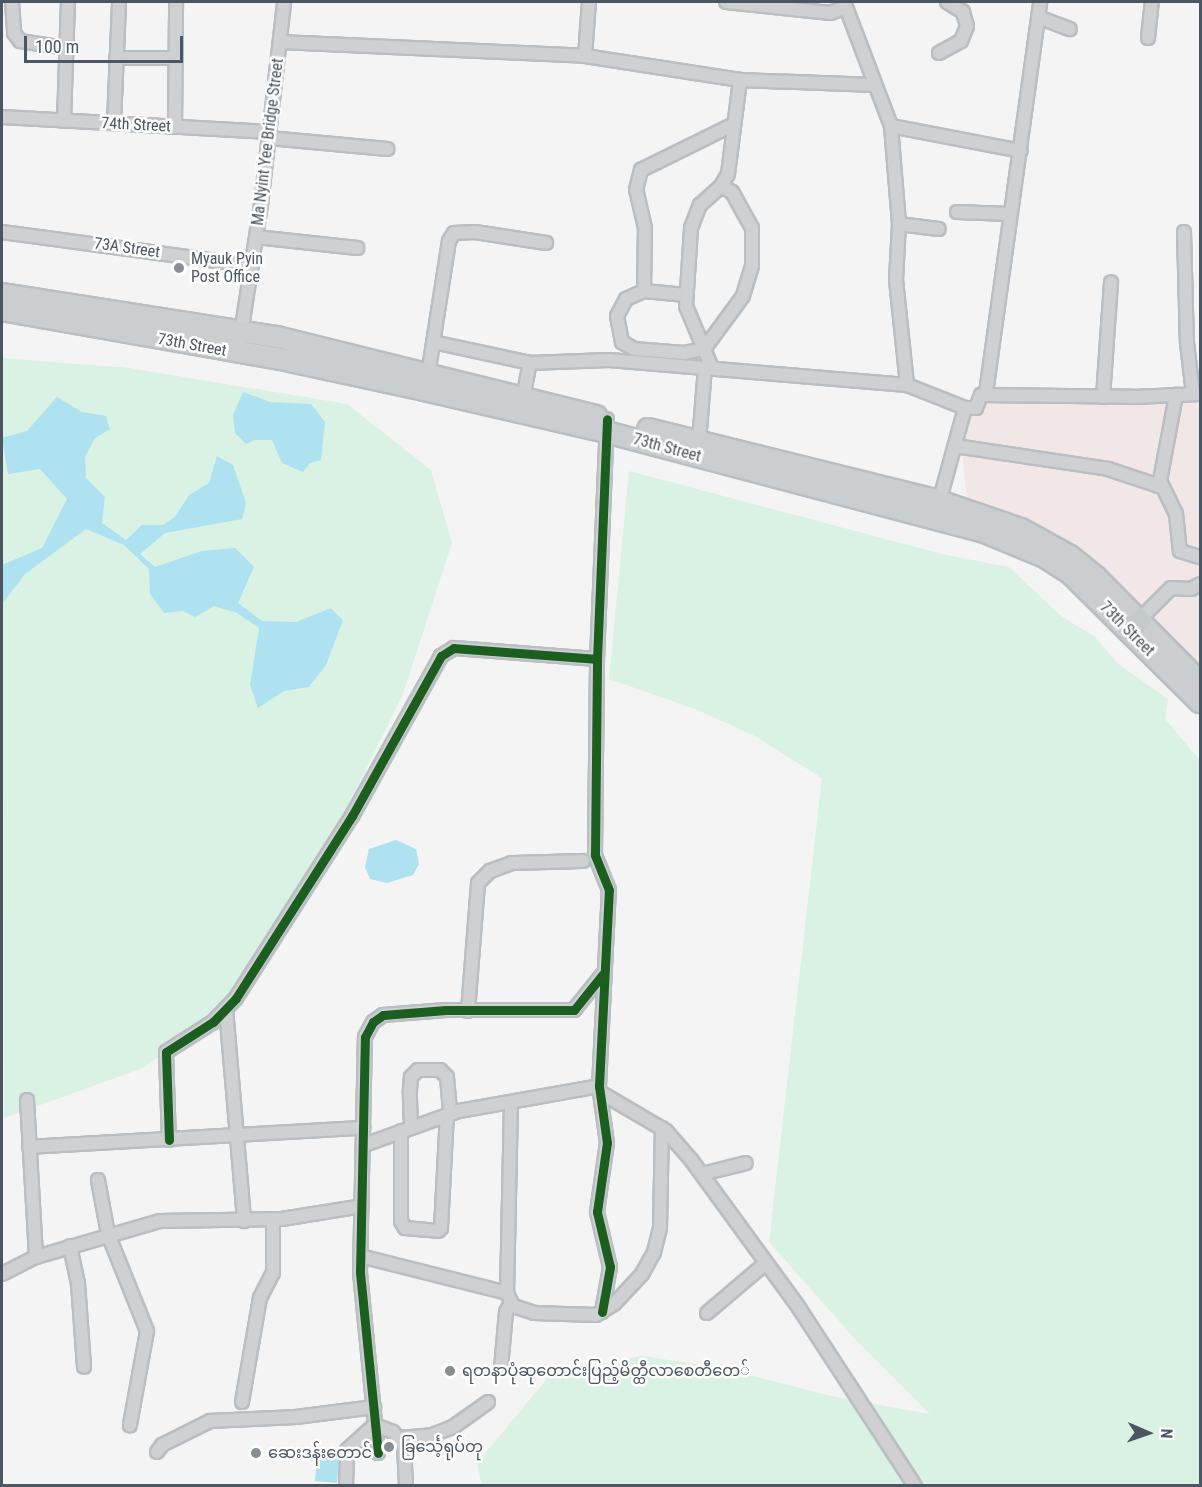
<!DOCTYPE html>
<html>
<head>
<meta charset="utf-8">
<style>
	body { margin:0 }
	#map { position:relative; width:1202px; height:1487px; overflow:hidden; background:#f4f4f4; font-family:"Roboto Condensed","Noto Sans Myanmar",sans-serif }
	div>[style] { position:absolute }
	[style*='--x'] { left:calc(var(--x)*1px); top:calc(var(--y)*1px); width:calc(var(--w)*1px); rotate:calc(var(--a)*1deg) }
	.medical>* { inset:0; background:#f1e7e6 }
	.green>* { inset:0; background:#d9f2e3 }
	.water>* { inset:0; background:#aee2f0 }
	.roads { filter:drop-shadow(2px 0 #b9bec3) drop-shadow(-2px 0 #b9bec3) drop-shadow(0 2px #b9bec3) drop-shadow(0 -2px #b9bec3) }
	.minor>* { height:12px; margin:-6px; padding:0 6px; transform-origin:6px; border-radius:6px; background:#ced0d2 }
	.primary>* { height:20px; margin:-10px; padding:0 10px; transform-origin:10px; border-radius:10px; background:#caced1 }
	.trunk>* { height:21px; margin:-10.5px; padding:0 10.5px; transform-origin:10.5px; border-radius:10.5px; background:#c4c9cd }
	.cycleway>* { height:9px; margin:-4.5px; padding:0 4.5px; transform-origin:4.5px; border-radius:4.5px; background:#1b5e20 }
	.dots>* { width:16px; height:16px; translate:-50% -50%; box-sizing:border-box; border:3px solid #fff; border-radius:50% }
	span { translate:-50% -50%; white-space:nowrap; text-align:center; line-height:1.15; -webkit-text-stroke:5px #fff; paint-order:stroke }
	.street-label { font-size:16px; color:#4a5661 }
	.poi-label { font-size:16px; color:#4a5661 }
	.left { translate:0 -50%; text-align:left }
	.frame { position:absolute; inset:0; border:3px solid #4a5661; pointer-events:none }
	.north { position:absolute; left:1118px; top:1403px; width:60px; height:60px; -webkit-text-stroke:4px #fff; paint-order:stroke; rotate:92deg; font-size:16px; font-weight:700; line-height:24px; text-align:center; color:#4a5661 }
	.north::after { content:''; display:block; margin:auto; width:21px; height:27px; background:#4a5661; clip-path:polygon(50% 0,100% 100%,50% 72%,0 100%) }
	.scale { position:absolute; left:24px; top:36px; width:159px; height:27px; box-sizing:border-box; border:3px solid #4a5661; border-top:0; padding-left:8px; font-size:18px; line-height:21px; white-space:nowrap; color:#4a5661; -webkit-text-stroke:4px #fff; paint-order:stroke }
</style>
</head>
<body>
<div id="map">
	<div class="medical">
		<div style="clip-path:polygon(975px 386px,1200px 393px,1200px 668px,1086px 561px,967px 500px,962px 450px)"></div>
	</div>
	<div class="green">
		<div style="clip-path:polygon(2px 358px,130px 368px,347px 404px,431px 470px,452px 543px,403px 694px,325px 853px,236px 998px,143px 1068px,4px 1118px)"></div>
		<div style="clip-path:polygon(629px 471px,946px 555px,1009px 567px,1061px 616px,1095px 637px,1117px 663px,1168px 699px,1165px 719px,1200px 760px,1200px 1485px,482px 1486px,477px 1463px,551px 1374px,642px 1356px,722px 1368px,831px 1396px,930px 1414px,854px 1338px,769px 1242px,822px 778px,753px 735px,695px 709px,609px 679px)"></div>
	</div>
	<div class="water">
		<div style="clip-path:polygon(243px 392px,270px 402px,311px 404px,325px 422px,321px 460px,310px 463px,303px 472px,282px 463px,272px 440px,254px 440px,246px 444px,235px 433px,233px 415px)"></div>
		<div style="clip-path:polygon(57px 397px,82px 412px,106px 416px,110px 429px,95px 438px,85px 457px,86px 478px,105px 497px,102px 523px,126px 540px,142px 525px,163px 525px,175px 517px,189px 495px,209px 483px,217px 456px,233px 465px,246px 503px,242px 519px,165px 533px,140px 554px,155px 567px,202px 551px,235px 548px,254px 567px,238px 603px,262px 621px,296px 622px,331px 608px,343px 620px,326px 665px,309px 687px,284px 691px,258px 708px,250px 685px,259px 628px,237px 613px,214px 606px,195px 617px,183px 611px,164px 613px,150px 594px,149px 569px,124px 545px,86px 529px,25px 574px,2px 604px,2px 565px,42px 548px,67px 499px,40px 469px,8px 474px,2px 438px,27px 431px)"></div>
		<div style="clip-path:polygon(396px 840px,416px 849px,419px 864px,413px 875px,387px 883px,370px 879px,365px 867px,369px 849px)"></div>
		<div style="clip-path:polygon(317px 1457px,339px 1458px,337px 1483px,315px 1481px)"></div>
	</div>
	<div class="roads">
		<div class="minor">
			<div style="--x:12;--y:2;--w:31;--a:86"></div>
			<div style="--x:14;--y:33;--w:10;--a:53"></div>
			<div style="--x:20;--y:41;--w:47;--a:8.7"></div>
			<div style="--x:726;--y:2;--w:105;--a:6"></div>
			<div style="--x:830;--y:13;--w:15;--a:-20"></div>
			<div style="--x:844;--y:2;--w:133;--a:69.2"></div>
			<div style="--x:891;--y:126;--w:98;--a:85.3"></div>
			<div style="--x:899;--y:224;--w:56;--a:93.1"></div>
			<div style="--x:896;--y:280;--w:106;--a:84"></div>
			<div style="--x:907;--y:385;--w:62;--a:21.6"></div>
			<div style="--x:1038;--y:17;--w:34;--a:21"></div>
			<div style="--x:1148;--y:38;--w:36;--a:-84"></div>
			<div style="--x:280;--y:42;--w:305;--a:2.6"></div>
			<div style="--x:585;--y:56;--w:157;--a:8.8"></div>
			<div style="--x:740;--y:80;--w:135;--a:2.1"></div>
			<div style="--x:939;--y:53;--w:25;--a:-29"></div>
			<div style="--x:961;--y:41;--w:16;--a:-68"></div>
			<div style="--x:967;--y:26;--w:15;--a:-106"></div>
			<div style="--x:963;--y:12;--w:19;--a:-148"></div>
			<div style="--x:585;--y:56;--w:54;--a:-85.8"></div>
			<div style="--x:116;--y:58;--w:60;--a:0"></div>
			<div style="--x:2;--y:117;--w:268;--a:3.2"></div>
			<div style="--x:64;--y:121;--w:119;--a:-88.1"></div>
			<div style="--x:114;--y:123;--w:121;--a:-87.6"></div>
			<div style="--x:891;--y:126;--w:132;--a:10.9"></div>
			<div style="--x:175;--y:127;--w:125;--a:-89.5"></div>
			<div style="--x:269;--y:138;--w:119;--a:5.3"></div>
			<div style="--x:721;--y:186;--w:13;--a:29"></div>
			<div style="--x:732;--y:192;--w:41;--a:60.9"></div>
			<div style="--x:752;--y:228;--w:38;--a:90"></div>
			<div style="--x:752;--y:266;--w:31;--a:107"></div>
			<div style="--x:743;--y:296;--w:66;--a:126.3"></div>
			<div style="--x:704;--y:349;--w:20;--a:169"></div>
			<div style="--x:684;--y:353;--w:50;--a:-175.4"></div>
			<div style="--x:634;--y:349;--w:14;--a:-150"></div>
			<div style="--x:622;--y:342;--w:26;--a:-101"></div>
			<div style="--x:617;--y:316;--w:19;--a:-62"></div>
			<div style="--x:626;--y:299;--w:20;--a:-24"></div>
			<div style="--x:644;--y:291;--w:63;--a:-89.1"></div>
			<div style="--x:645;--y:228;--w:39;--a:-103"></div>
			<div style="--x:636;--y:190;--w:21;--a:-76"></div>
			<div style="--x:641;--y:170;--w:102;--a:-26.3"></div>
			<div style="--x:957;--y:212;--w:52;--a:2.2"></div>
			<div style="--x:899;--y:224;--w:40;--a:7.1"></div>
			<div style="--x:2;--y:232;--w:252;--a:7.7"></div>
			<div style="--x:1184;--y:232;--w:111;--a:88.5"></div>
			<div style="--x:1187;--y:343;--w:51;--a:83.3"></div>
			<div style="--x:256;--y:237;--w:102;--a:6.2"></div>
			<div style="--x:644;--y:291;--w:42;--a:5.4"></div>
			<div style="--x:433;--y:342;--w:99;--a:12.2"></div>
			<div style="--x:530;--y:363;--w:79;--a:-2.2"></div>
			<div style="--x:609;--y:360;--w:299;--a:4.8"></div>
			<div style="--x:238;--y:353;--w:150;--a:-81.2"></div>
			<div style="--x:261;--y:205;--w:204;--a:-83.5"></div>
			<div style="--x:712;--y:368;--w:67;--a:-112.8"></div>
			<div style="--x:686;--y:306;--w:78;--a:-86.3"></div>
			<div style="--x:691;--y:228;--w:25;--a:-69"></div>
			<div style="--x:700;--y:205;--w:28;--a:-42"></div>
			<div style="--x:721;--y:186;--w:14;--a:-60"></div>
			<div style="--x:728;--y:174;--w:95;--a:-82.7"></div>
			<div style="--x:428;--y:375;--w:136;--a:-81.1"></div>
			<div style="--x:449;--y:241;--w:9;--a:-58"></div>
			<div style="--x:454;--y:233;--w:21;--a:-3"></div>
			<div style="--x:475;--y:232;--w:72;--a:8.8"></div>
			<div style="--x:986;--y:393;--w:395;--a:-82.1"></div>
			<div style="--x:1103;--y:397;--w:115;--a:-86"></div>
			<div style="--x:523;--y:398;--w:36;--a:-79"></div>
			<div style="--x:699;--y:442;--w:74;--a:-85.4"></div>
			<div style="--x:955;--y:446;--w:155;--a:8.5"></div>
			<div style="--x:1108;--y:469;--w:54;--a:18.4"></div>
			<div style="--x:1159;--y:486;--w:93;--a:-79.4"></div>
			<div style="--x:1161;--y:483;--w:34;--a:64"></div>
			<div style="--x:1176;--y:514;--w:37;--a:84"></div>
			<div style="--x:1180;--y:551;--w:21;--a:17"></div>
			<div style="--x:938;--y:506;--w:102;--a:-74.6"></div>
			<div style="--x:965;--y:408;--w:11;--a:0"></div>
			<div style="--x:976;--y:408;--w:14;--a:-69"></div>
			<div style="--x:981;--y:395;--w:153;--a:0.7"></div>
			<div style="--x:1134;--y:397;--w:66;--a:-2.6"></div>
			<div style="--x:1139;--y:620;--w:45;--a:-45"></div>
			<div style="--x:1171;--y:588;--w:20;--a:3"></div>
			<div style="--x:1191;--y:589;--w:10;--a:-29"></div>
			<div style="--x:226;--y:1009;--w:213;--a:85.1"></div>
			<div style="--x:468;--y:1011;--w:128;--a:-85.5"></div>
			<div style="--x:478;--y:883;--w:17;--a:-45"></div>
			<div style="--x:490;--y:871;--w:23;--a:-20"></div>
			<div style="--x:512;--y:863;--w:71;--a:-1.6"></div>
			<div style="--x:603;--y:1094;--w:73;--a:30.4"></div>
			<div style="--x:666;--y:1131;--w:40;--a:49"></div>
			<div style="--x:692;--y:1161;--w:182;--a:53.9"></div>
			<div style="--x:799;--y:1308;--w:212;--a:56.9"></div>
			<div style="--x:27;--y:1100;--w:157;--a:86.7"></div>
			<div style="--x:511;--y:1102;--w:191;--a:91.2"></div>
			<div style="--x:507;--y:1293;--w:14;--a:65"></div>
			<div style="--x:513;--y:1306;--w:22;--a:18"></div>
			<div style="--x:534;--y:1313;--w:62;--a:1.8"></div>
			<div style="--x:596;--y:1315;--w:22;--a:-32"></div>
			<div style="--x:615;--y:1303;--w:40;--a:-47"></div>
			<div style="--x:642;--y:1274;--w:25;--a:-61"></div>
			<div style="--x:654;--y:1252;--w:25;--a:-76"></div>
			<div style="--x:660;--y:1228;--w:100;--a:-88.9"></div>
			<div style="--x:411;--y:1128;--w:38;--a:-92"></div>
			<div style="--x:410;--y:1090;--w:13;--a:-86"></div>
			<div style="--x:411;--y:1077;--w:10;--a:-45"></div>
			<div style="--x:418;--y:1070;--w:22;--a:0"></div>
			<div style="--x:440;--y:1070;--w:10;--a:45"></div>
			<div style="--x:447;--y:1077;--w:37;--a:85"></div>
			<div style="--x:401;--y:1131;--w:90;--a:90"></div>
			<div style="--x:401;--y:1221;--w:8;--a:60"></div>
			<div style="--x:405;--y:1228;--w:33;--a:5"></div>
			<div style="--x:438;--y:1231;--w:4;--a:-45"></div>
			<div style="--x:441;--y:1228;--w:113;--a:-87"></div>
			<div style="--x:169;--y:1140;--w:88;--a:-92"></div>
			<div style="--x:166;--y:1052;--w:56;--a:-32.6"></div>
			<div style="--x:213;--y:1022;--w:33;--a:-46"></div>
			<div style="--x:236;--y:998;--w:216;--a:-57.5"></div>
			<div style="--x:352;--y:816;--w:183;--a:-60.9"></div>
			<div style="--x:441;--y:656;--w:15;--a:-32"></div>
			<div style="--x:454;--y:648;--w:143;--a:4.4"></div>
			<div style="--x:364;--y:1145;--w:101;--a:-19.7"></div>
			<div style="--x:459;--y:1111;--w:142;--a:-10.1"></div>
			<div style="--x:29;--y:1147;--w:335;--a:-3.3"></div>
			<div style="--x:702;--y:1174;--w:45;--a:-14"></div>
			<div style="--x:98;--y:1180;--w:55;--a:79.5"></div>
			<div style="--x:108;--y:1234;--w:105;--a:68.1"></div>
			<div style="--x:147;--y:1331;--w:96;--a:100.3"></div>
			<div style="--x:70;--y:1246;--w:38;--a:78"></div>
			<div style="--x:78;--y:1283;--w:84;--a:85.9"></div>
			<div style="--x:360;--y:1256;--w:152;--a:14.1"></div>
			<div style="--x:2;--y:1274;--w:38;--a:-27"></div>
			<div style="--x:36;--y:1257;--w:129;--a:-16.2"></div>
			<div style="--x:160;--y:1221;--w:122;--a:-0.9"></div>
			<div style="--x:282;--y:1219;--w:81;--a:-9.2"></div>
			<div style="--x:602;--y:1312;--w:46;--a:-79.9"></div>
			<div style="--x:610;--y:1267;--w:57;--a:-103.3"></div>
			<div style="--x:597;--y:1212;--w:70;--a:-81.8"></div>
			<div style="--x:607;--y:1143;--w:58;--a:-98"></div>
			<div style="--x:599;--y:1086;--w:196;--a:-87.1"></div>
			<div style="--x:609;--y:890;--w:38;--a:-112"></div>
			<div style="--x:595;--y:855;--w:196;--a:-89.4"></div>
			<div style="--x:597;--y:659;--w:240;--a:-87.6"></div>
			<div style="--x:707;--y:1313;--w:77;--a:-40.3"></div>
			<div style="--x:501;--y:1368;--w:56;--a:-84.9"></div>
			<div style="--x:506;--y:1312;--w:10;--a:-61"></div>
			<div style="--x:242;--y:1402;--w:106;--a:-80.2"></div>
			<div style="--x:260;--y:1298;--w:28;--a:-63"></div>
			<div style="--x:273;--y:1273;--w:54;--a:-90"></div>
			<div style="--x:400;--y:1438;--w:32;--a:-5"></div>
			<div style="--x:432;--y:1435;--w:22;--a:-21"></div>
			<div style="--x:453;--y:1427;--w:43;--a:-35.5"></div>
			<div style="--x:157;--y:1452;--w:9;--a:-54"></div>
			<div style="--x:162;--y:1445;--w:54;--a:-26.6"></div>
			<div style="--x:210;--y:1421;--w:86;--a:-2.7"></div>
			<div style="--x:296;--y:1417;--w:79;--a:-7.3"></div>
			<div style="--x:378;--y:1453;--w:182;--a:-95.7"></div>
			<div style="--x:360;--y:1272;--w:235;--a:-88.8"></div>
			<div style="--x:365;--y:1037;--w:17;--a:-62"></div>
			<div style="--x:373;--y:1022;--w:12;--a:-35"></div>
			<div style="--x:383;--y:1015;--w:63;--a:-4.5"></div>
			<div style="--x:446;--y:1010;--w:128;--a:0"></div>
			<div style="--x:574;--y:1010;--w:45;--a:-51.3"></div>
			<div style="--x:346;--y:1486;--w:36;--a:-88"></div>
			<div style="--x:347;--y:1450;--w:38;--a:-42"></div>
			<div style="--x:375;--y:1425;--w:19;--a:21"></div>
			<div style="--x:393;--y:1432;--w:17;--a:50"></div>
			<div style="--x:404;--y:1445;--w:41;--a:87.2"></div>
		</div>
		<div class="primary">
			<div style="--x:2;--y:294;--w:278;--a:8.9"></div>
			<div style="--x:277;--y:337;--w:329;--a:13.9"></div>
			<div style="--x:2;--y:310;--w:292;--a:10"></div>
			<div style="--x:290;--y:361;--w:137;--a:12.2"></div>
			<div style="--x:424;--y:390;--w:187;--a:13"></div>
			<div style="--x:606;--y:432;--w:389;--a:14.8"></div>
			<div style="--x:982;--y:531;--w:68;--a:22.4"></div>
			<div style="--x:1045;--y:557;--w:31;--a:33"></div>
			<div style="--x:1071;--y:574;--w:182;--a:44.8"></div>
			<div style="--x:648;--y:429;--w:300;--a:13.9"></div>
			<div style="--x:939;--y:501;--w:87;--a:18.9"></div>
			<div style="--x:1021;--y:529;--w:56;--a:28.9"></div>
			<div style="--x:1070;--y:556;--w:33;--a:39"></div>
			<div style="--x:1096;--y:577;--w:148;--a:45.3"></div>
		</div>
		<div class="trunk">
			<div style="--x:1128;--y:630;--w:15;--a:-42"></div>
		</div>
	</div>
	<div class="cycleway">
		<div style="--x:169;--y:1140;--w:88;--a:-92"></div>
		<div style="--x:166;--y:1052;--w:56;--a:-32.6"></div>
		<div style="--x:213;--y:1022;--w:33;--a:-46"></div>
		<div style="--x:236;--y:998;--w:216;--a:-57.5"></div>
		<div style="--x:352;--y:816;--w:183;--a:-60.9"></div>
		<div style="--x:441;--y:656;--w:15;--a:-32"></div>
		<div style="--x:454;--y:648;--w:143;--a:4.4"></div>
		<div style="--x:602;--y:1312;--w:46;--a:-79.9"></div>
		<div style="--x:610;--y:1267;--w:57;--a:-103.3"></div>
		<div style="--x:597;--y:1212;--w:70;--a:-81.8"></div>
		<div style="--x:607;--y:1143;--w:58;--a:-98"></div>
		<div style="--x:599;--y:1086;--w:196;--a:-87.1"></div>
		<div style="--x:609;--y:890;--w:38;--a:-112"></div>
		<div style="--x:595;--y:855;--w:196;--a:-89.4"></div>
		<div style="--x:597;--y:659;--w:240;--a:-87.6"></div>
		<div style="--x:378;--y:1453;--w:182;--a:-95.7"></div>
		<div style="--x:360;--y:1272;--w:235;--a:-88.8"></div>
		<div style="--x:365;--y:1037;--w:17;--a:-62"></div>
		<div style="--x:373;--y:1022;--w:12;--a:-35"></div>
		<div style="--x:383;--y:1015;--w:63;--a:-4.5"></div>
		<div style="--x:446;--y:1010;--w:128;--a:0"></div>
		<div style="--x:574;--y:1010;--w:46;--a:-51.1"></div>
	</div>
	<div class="dots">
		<div style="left:179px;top:268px;background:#868d94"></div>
		<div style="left:450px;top:1371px;background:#868d94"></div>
		<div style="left:389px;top:1447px;background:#868d94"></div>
		<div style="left:256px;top:1453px;background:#868d94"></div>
	</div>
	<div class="street-label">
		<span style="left:136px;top:125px;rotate:3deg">74th Street</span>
		<span style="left:268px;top:142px;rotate:-83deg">Ma Nyint Yee Bridge Street</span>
		<span style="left:127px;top:248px;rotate:8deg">73A Street</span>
		<span style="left:192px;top:345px;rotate:10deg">73th Street</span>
		<span style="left:667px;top:448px;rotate:15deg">73th Street</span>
		<span style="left:1127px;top:629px;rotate:45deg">73th Street</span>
	</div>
	<div class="poi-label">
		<span class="left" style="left:191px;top:268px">Myauk Pyin<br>Post Office</span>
		<span class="left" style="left:462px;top:1371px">ရတနာပုံဆုတောင်းပြည့်မိတ္ထီလာစေတီတေ်</span>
		<span class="left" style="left:401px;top:1447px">ခြင်္သေ့ရုပ်တု</span>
		<span class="left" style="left:268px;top:1453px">ဆေးဒန်းတောင်</span>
	</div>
	<div class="frame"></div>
	<div class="north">N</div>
	<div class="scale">100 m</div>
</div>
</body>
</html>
